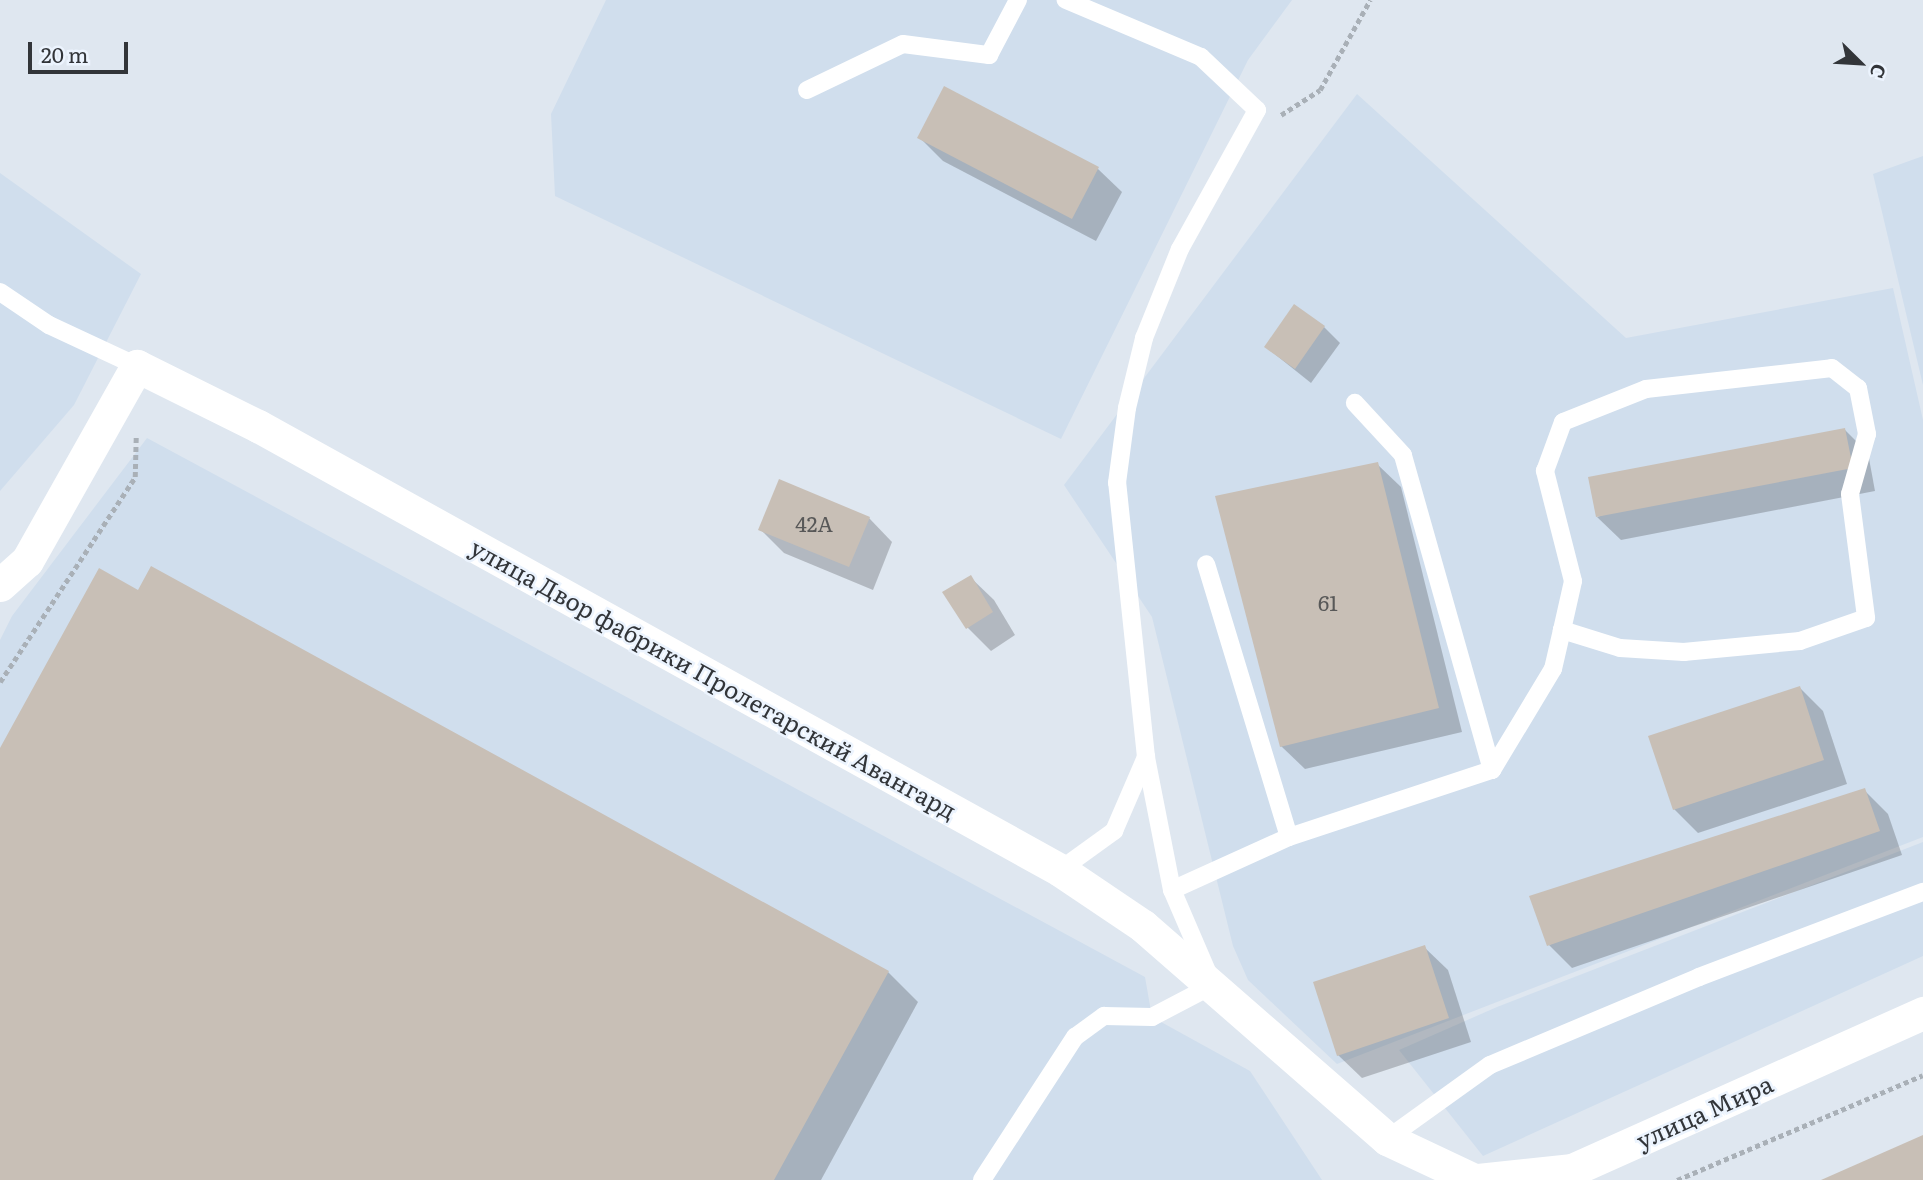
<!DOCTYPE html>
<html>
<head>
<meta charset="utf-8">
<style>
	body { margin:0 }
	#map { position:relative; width:1923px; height:1180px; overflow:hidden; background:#dfe7f0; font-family:Literata,serif }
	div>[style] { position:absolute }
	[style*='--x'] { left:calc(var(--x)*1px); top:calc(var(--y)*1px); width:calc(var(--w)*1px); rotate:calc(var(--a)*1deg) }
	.built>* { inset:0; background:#d0deed }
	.shadow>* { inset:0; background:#0003 }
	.building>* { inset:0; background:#c8bfb6 }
	.path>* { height:4.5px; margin-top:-2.25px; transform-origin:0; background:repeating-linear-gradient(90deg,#a9b0b7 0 5px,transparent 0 8.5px) }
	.service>* { height:18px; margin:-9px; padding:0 9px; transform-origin:9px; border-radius:9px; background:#fff }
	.minor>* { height:33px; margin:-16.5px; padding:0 16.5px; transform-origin:16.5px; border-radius:16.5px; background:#fff }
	span { translate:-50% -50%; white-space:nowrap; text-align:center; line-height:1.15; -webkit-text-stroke:5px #ecf4fe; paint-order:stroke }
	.number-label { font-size:21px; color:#585858 }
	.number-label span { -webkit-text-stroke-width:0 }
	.street-label { font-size:24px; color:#323539 }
	.north { position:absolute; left:1825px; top:28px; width:70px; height:70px; -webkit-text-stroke:5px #ecf4fe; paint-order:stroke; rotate:114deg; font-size:19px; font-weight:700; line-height:28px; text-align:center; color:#323539 }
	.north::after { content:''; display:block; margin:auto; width:24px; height:32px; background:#323539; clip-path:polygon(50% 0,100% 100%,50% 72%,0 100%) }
	.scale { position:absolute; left:28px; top:42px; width:100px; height:32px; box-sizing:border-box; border:4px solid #323539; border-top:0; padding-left:9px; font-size:21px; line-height:24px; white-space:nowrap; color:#323539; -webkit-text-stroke:5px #ecf4fe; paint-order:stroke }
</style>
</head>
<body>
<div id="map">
	<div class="built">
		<div style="clip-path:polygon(606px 0,1292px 0,1248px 60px,1061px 439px,555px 196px,551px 114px)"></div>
		<div style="clip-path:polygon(1357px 94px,1626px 338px,1893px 288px,1923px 420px,1923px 837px,1337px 1064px,1248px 980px,1233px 946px,1152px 617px,1064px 485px)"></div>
		<div style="clip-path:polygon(1923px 156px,1923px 385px,1873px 174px)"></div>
		<div style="clip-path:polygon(0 173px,141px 274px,74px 405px,0 491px)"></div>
		<div style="clip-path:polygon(147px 438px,1145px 977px,1152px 1017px,1250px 1071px,1322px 1180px,0 1180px,0 640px,12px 616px)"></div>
		<div style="clip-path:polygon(1923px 842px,1923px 956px,1483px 1156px,1399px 1050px,1497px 1007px)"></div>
	</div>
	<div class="shadow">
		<div style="clip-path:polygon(944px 88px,1098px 169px,1122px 192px,1096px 241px,943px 161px,919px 137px)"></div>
		<div style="clip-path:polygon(1324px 327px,1340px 343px,1311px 383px,1266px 347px)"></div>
		<div style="clip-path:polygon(1845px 430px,1868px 453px,1875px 491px,1621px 540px,1597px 517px)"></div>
		<div style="clip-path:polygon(1377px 464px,1401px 487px,1462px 732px,1305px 769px,1281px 746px)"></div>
		<div style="clip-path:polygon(869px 518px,892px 542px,873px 590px,784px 553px,760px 529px)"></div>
		<div style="clip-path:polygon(970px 577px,994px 600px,1015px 635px,991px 651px,967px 627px)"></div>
		<div style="clip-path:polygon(1800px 688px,1823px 711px,1847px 784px,1698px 833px,1674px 809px)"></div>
		<div style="clip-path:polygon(0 752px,888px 972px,918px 1002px,821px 1180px,0 1180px)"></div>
		<div style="clip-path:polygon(1864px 790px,1888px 814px,1902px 855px,1572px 968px,1549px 945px)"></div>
		<div style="clip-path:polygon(1424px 947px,1448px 970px,1471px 1042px,1362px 1078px,1338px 1055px)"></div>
	</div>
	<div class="building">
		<div style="clip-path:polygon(944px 86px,1099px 167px,1072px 219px,917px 138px)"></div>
		<div style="clip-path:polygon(1294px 304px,1325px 326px,1295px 369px,1264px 347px)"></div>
		<div style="clip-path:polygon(1845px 428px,1853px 468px,1596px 517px,1588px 477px)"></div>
		<div style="clip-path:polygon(1378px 462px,1439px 708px,1280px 747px,1215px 496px)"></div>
		<div style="clip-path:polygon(779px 479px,870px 517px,849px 567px,758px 530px)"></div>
		<div style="clip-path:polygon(151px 566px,889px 971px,774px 1180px,0 1180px,0 748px,99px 568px,138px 590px)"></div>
		<div style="clip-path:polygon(971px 575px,993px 612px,966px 629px,942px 592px)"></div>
		<div style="clip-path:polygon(1800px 686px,1824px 760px,1673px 810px,1648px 736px)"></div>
		<div style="clip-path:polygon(1865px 788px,1880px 831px,1547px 946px,1529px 896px)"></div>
		<div style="clip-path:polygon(1425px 945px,1449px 1018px,1337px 1056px,1313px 982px)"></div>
		<div style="clip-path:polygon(1923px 1135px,1923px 1180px,1821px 1180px)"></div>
	</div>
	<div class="path">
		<div style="--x:1281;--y:115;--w:46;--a:-32.7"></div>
		<div style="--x:1320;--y:90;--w:103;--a:-60.9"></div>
		<div style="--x:0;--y:682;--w:245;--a:-56.6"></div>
		<div style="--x:135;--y:477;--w:41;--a:-88.6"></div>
		<div style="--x:1677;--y:1180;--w:267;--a:-23.1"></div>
	</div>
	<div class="service">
		<div style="--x:807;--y:90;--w:106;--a:-25.6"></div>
		<div style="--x:903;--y:44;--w:87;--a:7.3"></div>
		<div style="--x:989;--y:55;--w:62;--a:-62.2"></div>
		<div style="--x:0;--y:292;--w:59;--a:34"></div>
		<div style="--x:49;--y:325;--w:97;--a:25"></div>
		<div style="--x:1492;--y:770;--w:118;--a:-58.9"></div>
		<div style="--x:1553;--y:669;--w:40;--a:-77"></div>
		<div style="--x:1562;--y:630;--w:50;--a:-77.3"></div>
		<div style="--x:1573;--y:581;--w:114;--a:-104.3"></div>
		<div style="--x:1545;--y:471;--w:52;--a:-69.8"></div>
		<div style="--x:1563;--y:422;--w:89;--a:-21.7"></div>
		<div style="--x:1646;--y:389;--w:187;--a:-6.4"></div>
		<div style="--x:1832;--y:368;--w:33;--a:38"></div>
		<div style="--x:1858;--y:388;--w:47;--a:78.9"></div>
		<div style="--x:1867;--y:434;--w:62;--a:105.8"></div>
		<div style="--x:1850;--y:494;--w:125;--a:82.6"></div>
		<div style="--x:1866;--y:618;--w:70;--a:160.8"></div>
		<div style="--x:1800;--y:641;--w:117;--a:174.6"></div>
		<div style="--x:1684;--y:652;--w:64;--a:-176.4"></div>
		<div style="--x:1620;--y:648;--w:61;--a:-162.8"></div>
		<div style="--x:1289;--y:837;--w:214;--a:-18.3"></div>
		<div style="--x:1492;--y:770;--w:327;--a:-105.8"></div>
		<div style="--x:1403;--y:455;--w:71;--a:-132.7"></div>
		<div style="--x:1060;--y:870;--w:67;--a:-35.8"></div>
		<div style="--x:1114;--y:831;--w:81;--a:-66.6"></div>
		<div style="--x:1172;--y:890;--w:128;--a:-24.4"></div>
		<div style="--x:1289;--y:837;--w:285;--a:-106.9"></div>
		<div style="--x:1387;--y:1139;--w:127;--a:-35.7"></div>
		<div style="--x:1490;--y:1065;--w:227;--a:-22.8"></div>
		<div style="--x:1699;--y:977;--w:240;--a:-20.8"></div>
		<div style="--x:982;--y:1180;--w:171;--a:-57"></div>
		<div style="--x:1075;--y:1037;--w:36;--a:-36"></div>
		<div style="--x:1104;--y:1016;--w:48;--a:1.2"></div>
		<div style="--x:1152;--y:1017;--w:69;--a:-27.7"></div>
		<div style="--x:1213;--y:985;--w:103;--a:-113.3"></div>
		<div style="--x:1172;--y:890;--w:136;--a:-101.1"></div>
		<div style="--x:1146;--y:757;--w:276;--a:-96"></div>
		<div style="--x:1117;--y:483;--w:76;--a:-82.4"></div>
		<div style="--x:1127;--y:408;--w:72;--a:-76.3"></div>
		<div style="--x:1144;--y:338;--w:96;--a:-68"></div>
		<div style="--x:1180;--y:249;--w:159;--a:-61"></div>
		<div style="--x:1257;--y:110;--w:77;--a:-136.6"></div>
		<div style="--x:1201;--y:57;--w:147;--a:-157.1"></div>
	</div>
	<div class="minor">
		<div style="--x:0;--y:585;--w:36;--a:-42"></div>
		<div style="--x:27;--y:561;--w:224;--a:-60.6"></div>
		<div style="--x:137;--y:366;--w:135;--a:26.4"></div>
		<div style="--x:258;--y:426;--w:917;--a:28.97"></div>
		<div style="--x:1060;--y:870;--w:100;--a:34"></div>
		<div style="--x:1143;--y:926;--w:324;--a:41.1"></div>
		<div style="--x:1387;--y:1139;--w:96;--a:25.2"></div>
		<div style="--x:1478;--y:1180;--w:95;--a:-6.1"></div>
		<div style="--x:1572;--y:1170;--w:385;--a:-24.1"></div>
	</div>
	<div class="number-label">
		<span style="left:814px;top:523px">42А</span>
		<span style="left:1328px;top:602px">61</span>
	</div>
	<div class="street-label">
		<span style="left:714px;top:678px;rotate:29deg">улица Двор фабрики Пролетарский Авангард</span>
		<span style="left:1704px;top:1111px;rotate:-24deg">улица Мира</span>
	</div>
	<div class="north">С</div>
	<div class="scale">20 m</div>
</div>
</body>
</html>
